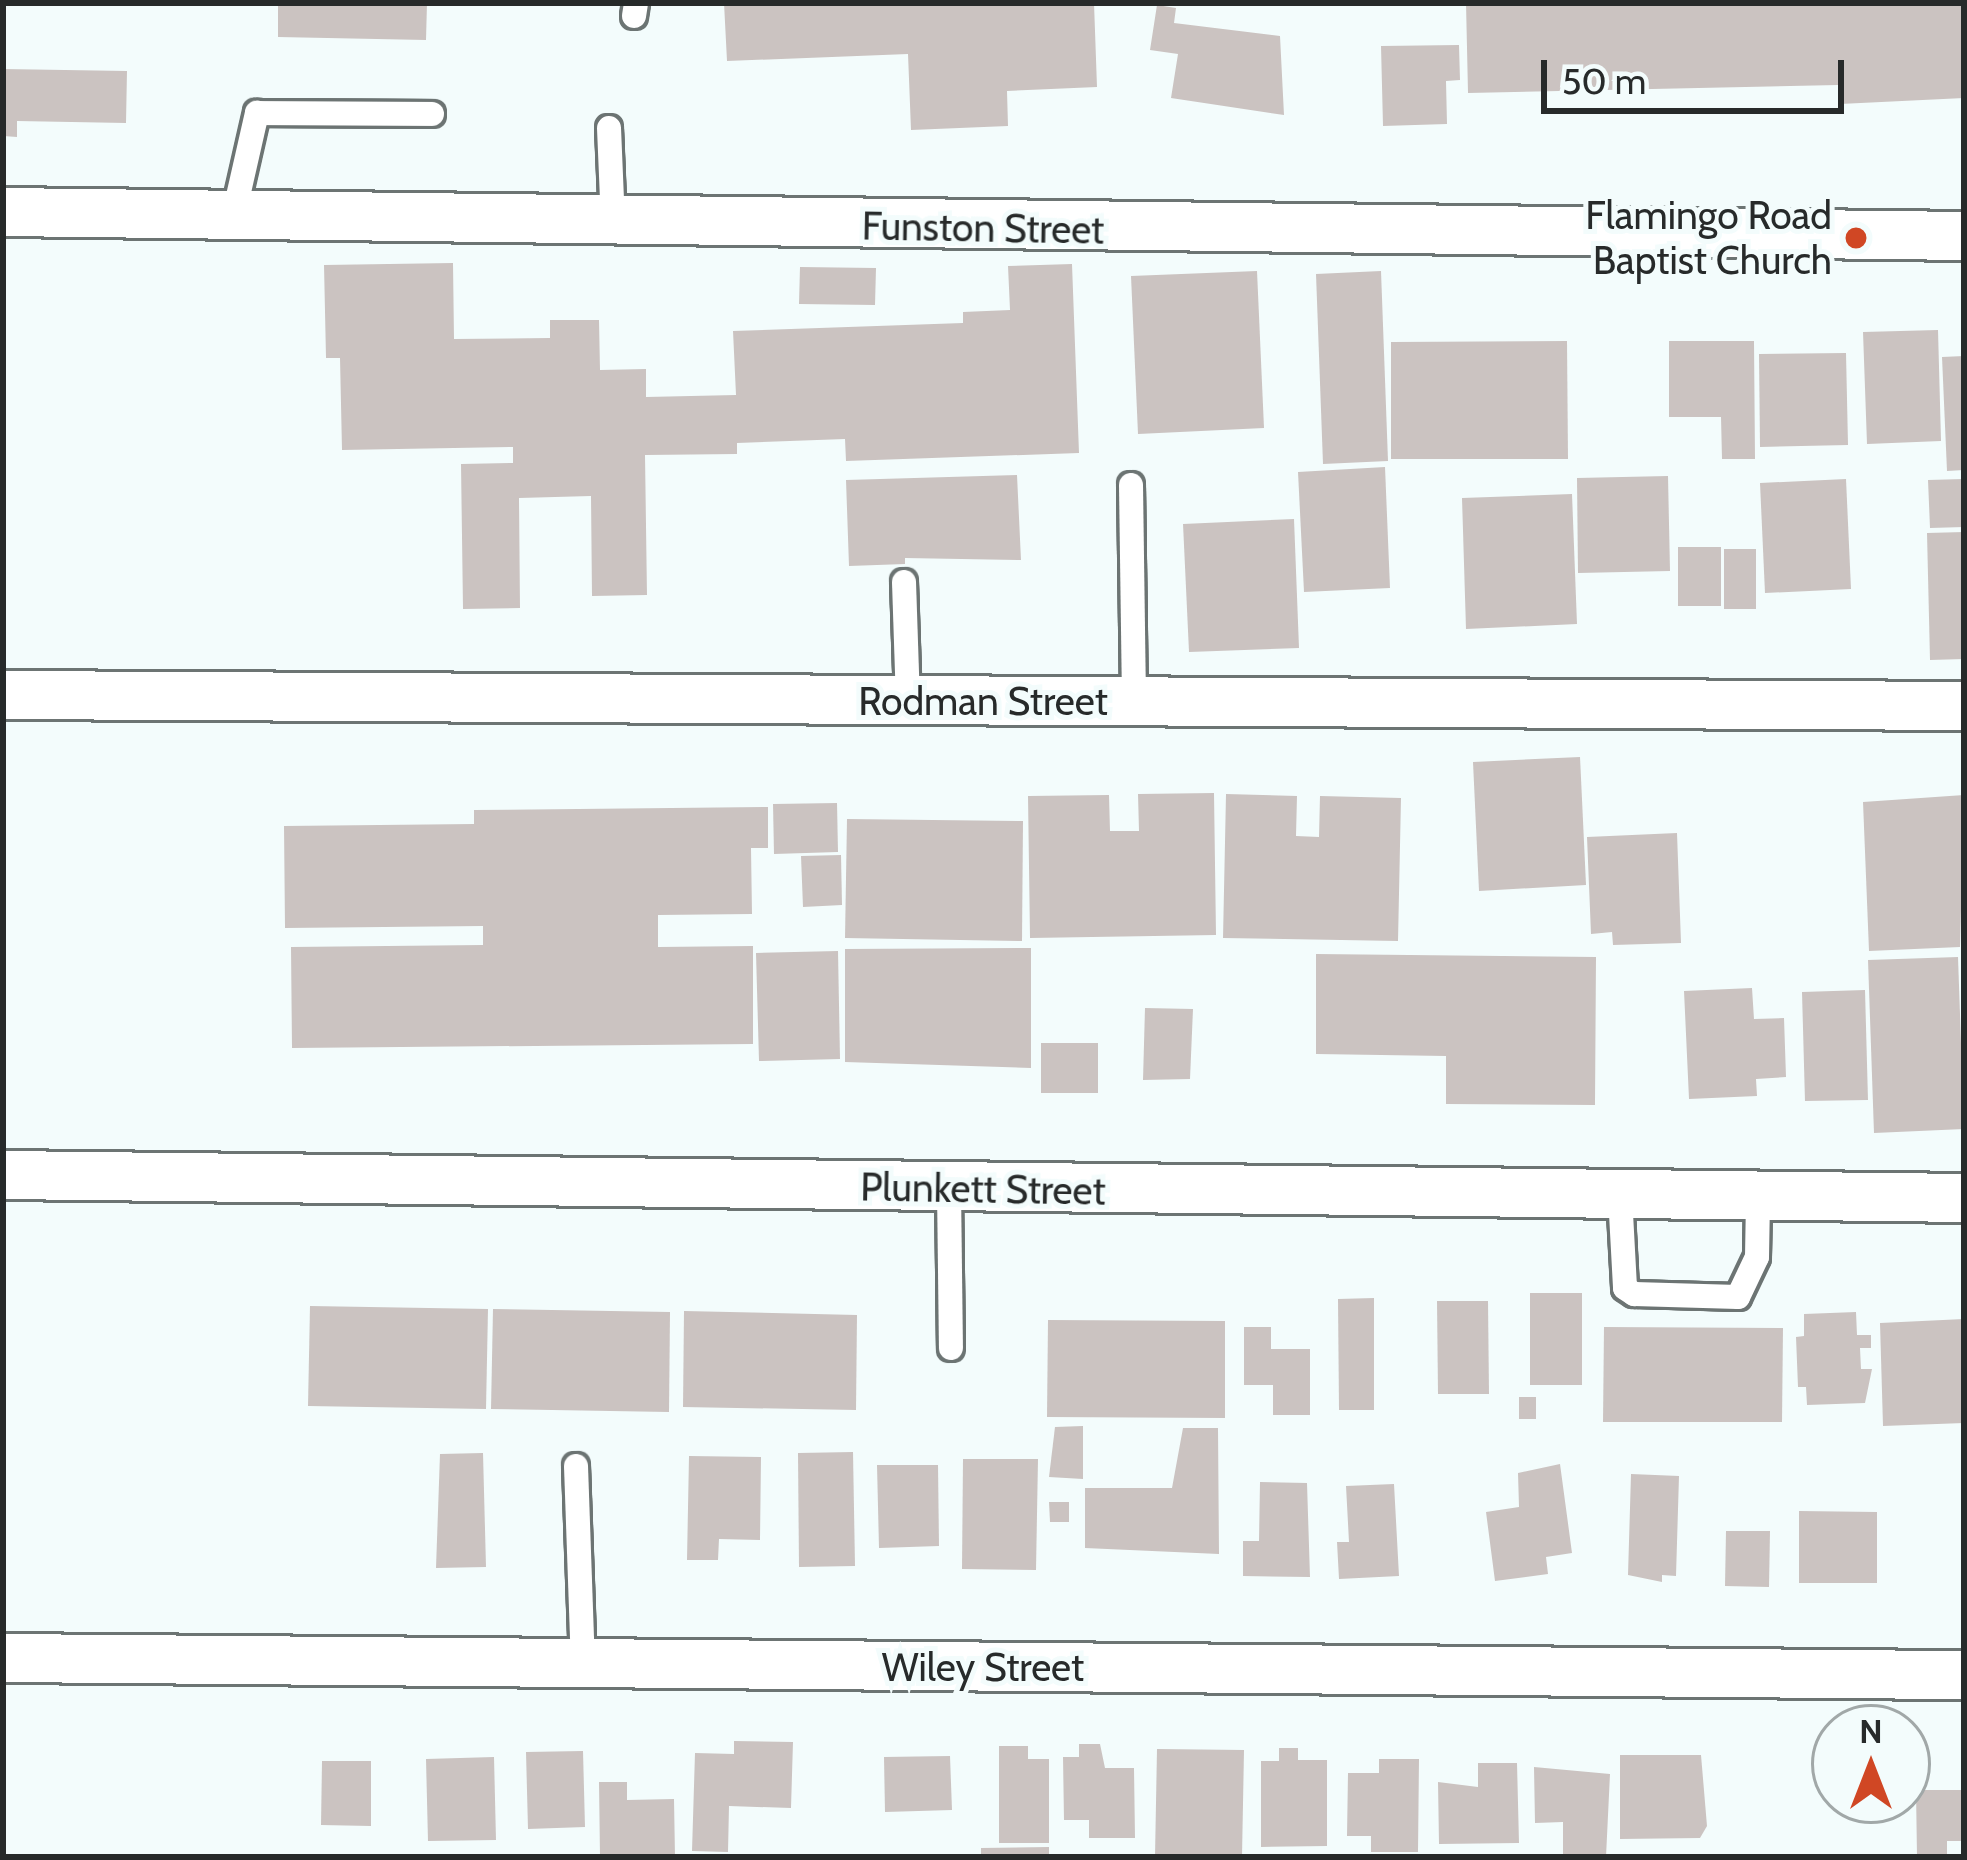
<!DOCTYPE html>
<html>
<head>
<meta charset="utf-8">
<style>
	body { margin:0 }
	#map { position:relative; width:1967px; height:1860px; overflow:hidden; background:#f3fcfc; font-family:Cabin,sans-serif }
	div>[style] { position:absolute }
	[style*='--x'] { left:calc(var(--x)*1px); top:calc(var(--y)*1px); width:calc(var(--w)*1px); rotate:calc(var(--a)*1deg) }
	.building>* { inset:0; background:#cbc3c1 }
	.roads { filter:drop-shadow(3px 0 #6c7473) drop-shadow(-3px 0 #6c7473) drop-shadow(0 3px #6c7473) drop-shadow(0 -3px #6c7473) }
	.lane>* { height:24px; margin:-12px; padding:0 12px; transform-origin:12px; border-radius:12px; background:#fff }
	.street>* { height:48px; margin:-24px; padding:0 24px; transform-origin:24px; border-radius:24px; background:#fff }
	.dots>* { width:33px; height:33px; translate:-50% -50%; box-sizing:border-box; border:6px solid #f3fcfc; border-radius:50% }
	span { translate:-50% -50%; white-space:nowrap; text-align:center; line-height:1.15; -webkit-text-stroke:10px #f3fcfc; paint-order:stroke }
	.poi-label { font-size:39px; color:#272a2a }
	.right { translate:-100% -50%; text-align:right }
	.street-label { font-size:39px; color:#272a2a }
	.frame { position:absolute; inset:0; border:6px solid #272a2a; pointer-events:none }
	.north { position:absolute; left:1811px; top:1704px; width:120px; height:120px; box-sizing:border-box; background:#f3fcfc; border:3px solid #a1a8a8; border-radius:50%; rotate:0deg; font-size:33px; font-weight:700; line-height:48px; text-align:center; color:#272a2a }
	.north::after { content:''; display:block; margin:auto; width:42px; height:54px; background:#d04724; clip-path:polygon(50% 0,100% 100%,50% 72%,0 100%) }
	.scale { position:absolute; left:1541px; top:60px; width:303px; height:54px; box-sizing:border-box; border:6px solid #272a2a; border-top:0; padding-left:15px; font-size:36px; line-height:42px; white-space:nowrap; color:#272a2a; -webkit-text-stroke:9px #f3fcfc; paint-order:stroke }
</style>
</head>
<body>
<div id="map">
	<div class="building">
		<div style="clip-path:polygon(278px 3px,427px 3px,426px 40px,278px 37px)"></div>
		<div style="clip-path:polygon(724px 3px,1094px 3px,1097px 87px,1007px 91px,1008px 126px,911px 130px,908px 54px,727px 61px)"></div>
		<div style="clip-path:polygon(1466px 3px,1964px 3px,1964px 98px,1840px 104px,1838px 85px,1468px 93px)"></div>
		<div style="clip-path:polygon(1157px 5px,1176px 8px,1174px 23px,1280px 36px,1284px 115px,1171px 98px,1178px 54px,1150px 50px)"></div>
		<div style="clip-path:polygon(1459px 45px,1460px 80px,1446px 81px,1447px 124px,1383px 126px,1381px 46px)"></div>
		<div style="clip-path:polygon(3px 69px,127px 71px,126px 123px,17px 121px,17px 137px,3px 136px)"></div>
		<div style="clip-path:polygon(453px 263px,454px 339px,550px 338px,550px 320px,599px 320px,600px 370px,646px 369px,646px 397px,736px 395px,733px 331px,963px 323px,963px 312px,1010px 310px,1008px 266px,1072px 264px,1079px 453px,846px 461px,845px 439px,737px 443px,737px 454px,645px 455px,647px 595px,592px 596px,591px 496px,519px 498px,520px 608px,463px 609px,461px 464px,513px 463px,513px 447px,342px 450px,340px 358px,326px 358px,324px 265px)"></div>
		<div style="clip-path:polygon(800px 267px,876px 268px,875px 305px,799px 304px)"></div>
		<div style="clip-path:polygon(1257px 271px,1264px 428px,1138px 434px,1131px 276px)"></div>
		<div style="clip-path:polygon(1381px 271px,1388px 461px,1323px 464px,1316px 274px)"></div>
		<div style="clip-path:polygon(1938px 330px,1941px 441px,1867px 444px,1863px 332px)"></div>
		<div style="clip-path:polygon(1567px 341px,1568px 459px,1391px 459px,1391px 342px)"></div>
		<div style="clip-path:polygon(1669px 341px,1754px 341px,1755px 459px,1722px 459px,1721px 417px,1669px 417px)"></div>
		<div style="clip-path:polygon(1846px 353px,1848px 445px,1760px 447px,1759px 354px)"></div>
		<div style="clip-path:polygon(1964px 356px,1964px 470px,1947px 471px,1942px 357px)"></div>
		<div style="clip-path:polygon(1385px 467px,1390px 588px,1304px 592px,1298px 472px)"></div>
		<div style="clip-path:polygon(1017px 475px,1021px 560px,905px 558px,905px 564px,849px 566px,846px 480px)"></div>
		<div style="clip-path:polygon(1668px 476px,1670px 571px,1578px 573px,1577px 478px)"></div>
		<div style="clip-path:polygon(1846px 479px,1851px 589px,1765px 593px,1760px 483px)"></div>
		<div style="clip-path:polygon(1964px 479px,1964px 527px,1930px 528px,1928px 480px)"></div>
		<div style="clip-path:polygon(1572px 494px,1577px 624px,1466px 629px,1462px 498px)"></div>
		<div style="clip-path:polygon(1294px 519px,1299px 648px,1189px 652px,1183px 524px)"></div>
		<div style="clip-path:polygon(1964px 532px,1964px 659px,1930px 660px,1927px 533px)"></div>
		<div style="clip-path:polygon(1678px 547px,1721px 547px,1721px 606px,1678px 606px)"></div>
		<div style="clip-path:polygon(1724px 549px,1756px 549px,1756px 609px,1724px 609px)"></div>
		<div style="clip-path:polygon(1580px 757px,1586px 885px,1479px 891px,1473px 762px)"></div>
		<div style="clip-path:polygon(1214px 793px,1216px 935px,1030px 938px,1028px 796px,1109px 795px,1110px 831px,1139px 831px,1138px 794px)"></div>
		<div style="clip-path:polygon(1226px 794px,1297px 796px,1296px 836px,1319px 837px,1320px 796px,1401px 798px,1398px 941px,1223px 938px)"></div>
		<div style="clip-path:polygon(1964px 795px,1960px 947px,1869px 951px,1863px 802px)"></div>
		<div style="clip-path:polygon(837px 803px,838px 852px,774px 854px,773px 804px)"></div>
		<div style="clip-path:polygon(768px 807px,768px 848px,751px 848px,752px 914px,658px 915px,658px 947px,753px 946px,753px 1044px,292px 1048px,291px 947px,483px 945px,483px 926px,285px 928px,284px 826px,474px 824px,474px 810px)"></div>
		<div style="clip-path:polygon(847px 819px,1023px 821px,1022px 941px,845px 938px)"></div>
		<div style="clip-path:polygon(1677px 833px,1681px 943px,1613px 945px,1612px 932px,1591px 934px,1587px 837px)"></div>
		<div style="clip-path:polygon(841px 855px,842px 905px,803px 907px,801px 856px)"></div>
		<div style="clip-path:polygon(1031px 948px,1031px 1068px,845px 1062px,845px 949px)"></div>
		<div style="clip-path:polygon(838px 951px,840px 1059px,759px 1061px,756px 953px)"></div>
		<div style="clip-path:polygon(1316px 954px,1596px 957px,1595px 1105px,1446px 1104px,1446px 1056px,1316px 1054px)"></div>
		<div style="clip-path:polygon(1958px 957px,1964px 1129px,1874px 1133px,1868px 960px)"></div>
		<div style="clip-path:polygon(1752px 988px,1754px 1019px,1784px 1018px,1786px 1077px,1756px 1079px,1757px 1096px,1689px 1099px,1684px 991px)"></div>
		<div style="clip-path:polygon(1865px 990px,1868px 1100px,1805px 1101px,1802px 992px)"></div>
		<div style="clip-path:polygon(1145px 1008px,1193px 1009px,1190px 1079px,1143px 1080px)"></div>
		<div style="clip-path:polygon(1041px 1043px,1098px 1043px,1098px 1093px,1041px 1093px)"></div>
		<div style="clip-path:polygon(1530px 1293px,1582px 1293px,1582px 1385px,1530px 1385px)"></div>
		<div style="clip-path:polygon(1374px 1298px,1374px 1410px,1339px 1410px,1338px 1299px)"></div>
		<div style="clip-path:polygon(1437px 1301px,1488px 1301px,1489px 1394px,1438px 1394px)"></div>
		<div style="clip-path:polygon(310px 1306px,488px 1309px,486px 1409px,308px 1406px)"></div>
		<div style="clip-path:polygon(493px 1309px,670px 1312px,669px 1412px,491px 1409px)"></div>
		<div style="clip-path:polygon(684px 1311px,857px 1315px,856px 1410px,683px 1407px)"></div>
		<div style="clip-path:polygon(1856px 1312px,1857px 1335px,1871px 1335px,1871px 1348px,1860px 1348px,1861px 1369px,1872px 1369px,1865px 1403px,1807px 1405px,1806px 1387px,1798px 1387px,1796px 1337px,1804px 1336px,1804px 1314px)"></div>
		<div style="clip-path:polygon(1964px 1319px,1964px 1423px,1883px 1426px,1880px 1323px)"></div>
		<div style="clip-path:polygon(1048px 1320px,1225px 1321px,1225px 1418px,1047px 1417px)"></div>
		<div style="clip-path:polygon(1244px 1327px,1271px 1327px,1271px 1349px,1310px 1349px,1310px 1415px,1273px 1415px,1273px 1385px,1244px 1385px)"></div>
		<div style="clip-path:polygon(1604px 1327px,1783px 1328px,1782px 1422px,1603px 1422px)"></div>
		<div style="clip-path:polygon(1519px 1397px,1536px 1397px,1536px 1419px,1519px 1419px)"></div>
		<div style="clip-path:polygon(1083px 1426px,1083px 1479px,1049px 1477px,1055px 1427px)"></div>
		<div style="clip-path:polygon(1183px 1428px,1218px 1428px,1219px 1554px,1085px 1548px,1085px 1488px,1172px 1488px)"></div>
		<div style="clip-path:polygon(853px 1452px,855px 1566px,799px 1567px,798px 1453px)"></div>
		<div style="clip-path:polygon(483px 1453px,486px 1567px,436px 1568px,440px 1454px)"></div>
		<div style="clip-path:polygon(689px 1456px,761px 1457px,760px 1540px,719px 1539px,718px 1560px,687px 1560px)"></div>
		<div style="clip-path:polygon(963px 1459px,1038px 1459px,1036px 1570px,962px 1569px)"></div>
		<div style="clip-path:polygon(1560px 1464px,1572px 1553px,1546px 1557px,1548px 1574px,1495px 1581px,1486px 1512px,1519px 1507px,1518px 1473px)"></div>
		<div style="clip-path:polygon(877px 1465px,938px 1465px,939px 1546px,879px 1548px)"></div>
		<div style="clip-path:polygon(1631px 1474px,1679px 1476px,1676px 1576px,1662px 1575px,1662px 1582px,1628px 1575px)"></div>
		<div style="clip-path:polygon(1260px 1482px,1307px 1483px,1310px 1577px,1243px 1576px,1243px 1541px,1259px 1541px)"></div>
		<div style="clip-path:polygon(1394px 1484px,1399px 1576px,1339px 1579px,1337px 1542px,1349px 1542px,1346px 1486px)"></div>
		<div style="clip-path:polygon(1049px 1502px,1069px 1502px,1069px 1522px,1050px 1522px)"></div>
		<div style="clip-path:polygon(1799px 1511px,1877px 1512px,1877px 1583px,1799px 1583px)"></div>
		<div style="clip-path:polygon(1726px 1531px,1770px 1531px,1769px 1587px,1725px 1586px)"></div>
		<div style="clip-path:polygon(734px 1741px,793px 1742px,791px 1808px,729px 1806px,728px 1852px,692px 1851px,695px 1753px,734px 1754px)"></div>
		<div style="clip-path:polygon(1079px 1744px,1100px 1744px,1105px 1768px,1134px 1768px,1135px 1838px,1089px 1838px,1089px 1820px,1064px 1820px,1063px 1757px,1079px 1757px)"></div>
		<div style="clip-path:polygon(999px 1746px,1028px 1746px,1028px 1759px,1049px 1759px,1049px 1843px,999px 1843px)"></div>
		<div style="clip-path:polygon(1279px 1748px,1298px 1748px,1298px 1760px,1327px 1760px,1327px 1846px,1261px 1847px,1261px 1761px,1279px 1761px)"></div>
		<div style="clip-path:polygon(1157px 1749px,1244px 1750px,1242px 1857px,1155px 1857px)"></div>
		<div style="clip-path:polygon(583px 1751px,585px 1827px,528px 1829px,526px 1752px)"></div>
		<div style="clip-path:polygon(1620px 1755px,1701px 1755px,1707px 1826px,1700px 1838px,1620px 1839px)"></div>
		<div style="clip-path:polygon(950px 1756px,952px 1810px,885px 1812px,884px 1757px)"></div>
		<div style="clip-path:polygon(494px 1757px,496px 1840px,428px 1841px,426px 1759px)"></div>
		<div style="clip-path:polygon(1379px 1759px,1419px 1759px,1418px 1852px,1371px 1852px,1371px 1836px,1347px 1836px,1348px 1773px,1379px 1773px)"></div>
		<div style="clip-path:polygon(322px 1761px,371px 1761px,371px 1826px,321px 1825px)"></div>
		<div style="clip-path:polygon(1478px 1763px,1517px 1763px,1519px 1843px,1439px 1844px,1438px 1782px,1478px 1787px)"></div>
		<div style="clip-path:polygon(1534px 1767px,1610px 1774px,1606px 1857px,1563px 1857px,1563px 1822px,1535px 1823px)"></div>
		<div style="clip-path:polygon(599px 1782px,627px 1782px,627px 1800px,674px 1799px,675px 1857px,600px 1857px)"></div>
		<div style="clip-path:polygon(1916px 1790px,1964px 1790px,1964px 1841px,1947px 1841px,1947px 1857px,1917px 1857px)"></div>
		<div style="clip-path:polygon(1049px 1847px,1049px 1857px,981px 1857px,981px 1848px)"></div>
	</div>
	<div class="roads">
		<div class="lane">
			<div style="--x:634;--y:16;--w:13;--a:-81"></div>
			<div style="--x:609;--y:128;--w:94;--a:87.6"></div>
			<div style="--x:234;--y:214;--w:104;--a:-77.2"></div>
			<div style="--x:257;--y:113;--w:175;--a:0.3"></div>
			<div style="--x:1131;--y:485;--w:217;--a:89.2"></div>
			<div style="--x:904;--y:582;--w:119;--a:88.1"></div>
			<div style="--x:949;--y:1189;--w:159;--a:89.3"></div>
			<div style="--x:1620;--y:1195;--w:93;--a:86.9"></div>
			<div style="--x:1625;--y:1288;--w:11;--a:34"></div>
			<div style="--x:1634;--y:1294;--w:104;--a:1.7"></div>
			<div style="--x:1738;--y:1297;--w:44;--a:-64.6"></div>
			<div style="--x:1757;--y:1257;--w:60;--a:-89"></div>
			<div style="--x:576;--y:1466;--w:198;--a:88"></div>
		</div>
		<div class="street">
			<div style="--x:3;--y:212;--w:1961;--a:0.7"></div>
			<div style="--x:3;--y:695;--w:1961;--a:0.32"></div>
			<div style="--x:3;--y:1175;--w:1961;--a:0.67"></div>
			<div style="--x:3;--y:1658;--w:1961;--a:0.5"></div>
		</div>
	</div>
	<div class="dots">
		<div style="left:1856px;top:238px;background:#d04724"></div>
	</div>
	<div class="poi-label">
		<span class="right" style="left:1832px;top:238px">Flamingo Road<br>Baptist Church</span>
	</div>
	<div class="street-label">
		<span style="left:983px;top:228px;rotate:1deg">Funston Street</span>
		<span style="left:983px;top:701px">Rodman Street</span>
		<span style="left:983px;top:1189px;rotate:1deg">Plunkett Street</span>
		<span style="left:983px;top:1667px">Wiley Street</span>
	</div>
	<div class="frame"></div>
	<div class="north">N</div>
	<div class="scale">50 m</div>
</div>
</body>
</html>
